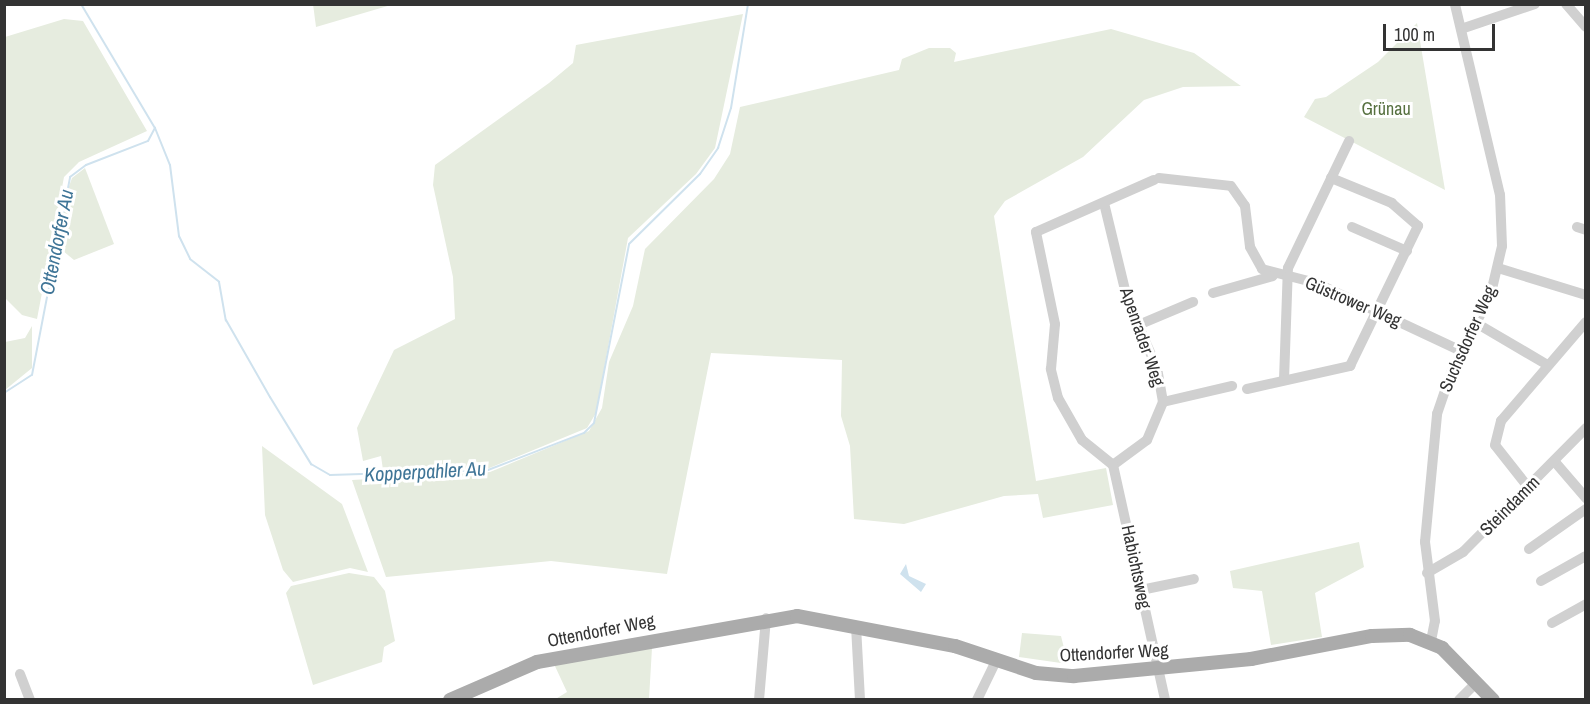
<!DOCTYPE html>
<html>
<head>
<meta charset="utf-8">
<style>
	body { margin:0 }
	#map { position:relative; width:1590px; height:704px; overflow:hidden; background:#fff; font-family:"Archivo Narrow",sans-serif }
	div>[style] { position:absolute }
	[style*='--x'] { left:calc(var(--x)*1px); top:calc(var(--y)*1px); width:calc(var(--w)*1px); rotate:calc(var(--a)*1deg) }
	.green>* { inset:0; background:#e6ecdf }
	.water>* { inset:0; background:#cfe2ee }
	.stream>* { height:2px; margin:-1px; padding:0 1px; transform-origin:1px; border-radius:1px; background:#cfe2ee }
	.minor>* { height:10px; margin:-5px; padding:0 5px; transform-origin:5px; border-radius:5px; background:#d0d0d0 }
	.major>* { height:14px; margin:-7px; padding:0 7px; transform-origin:7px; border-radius:7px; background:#ababab }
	span { translate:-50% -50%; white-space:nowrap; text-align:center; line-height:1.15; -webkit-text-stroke:6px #fff; paint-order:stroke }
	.park-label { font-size:18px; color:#56703f }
	.street-label { font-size:18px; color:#333 }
	.water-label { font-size:20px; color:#3f7597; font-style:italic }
	.frame { position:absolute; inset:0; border:6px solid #333; pointer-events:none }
	.scale { position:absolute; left:1383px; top:24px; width:112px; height:27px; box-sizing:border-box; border:3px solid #333; border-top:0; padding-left:8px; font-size:18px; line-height:21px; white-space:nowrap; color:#333; -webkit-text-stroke:4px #fff; paint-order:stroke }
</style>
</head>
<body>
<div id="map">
	<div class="green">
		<div style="clip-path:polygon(313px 4px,391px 4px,391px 5px,316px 27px)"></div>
		<div style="clip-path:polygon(743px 14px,715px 148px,696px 174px,628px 238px,596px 413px,587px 428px,487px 469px,398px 471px,383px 470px,381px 456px,363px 461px,357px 428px,394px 350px,455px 319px,453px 277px,433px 185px,435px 165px,549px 83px,573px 63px,576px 45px)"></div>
		<div style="clip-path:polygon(64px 19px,83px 21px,147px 131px,79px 162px,64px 177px,37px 319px,22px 315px,5px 298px,5px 37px)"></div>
		<div style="clip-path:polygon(1417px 23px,1445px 190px,1304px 117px,1315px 99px,1326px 97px,1378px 62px)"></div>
		<div style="clip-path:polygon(1111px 29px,1194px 53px,1241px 86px,1183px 87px,1144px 100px,1083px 157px,1005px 201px,994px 216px,1036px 481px,1106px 468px,1113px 505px,1043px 518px,1038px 494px,1004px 496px,904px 524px,854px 519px,850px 446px,841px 416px,842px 360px,711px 353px,667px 574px,551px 561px,386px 577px,352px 480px,490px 472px,589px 431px,602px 408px,609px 362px,633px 306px,645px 249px,714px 179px,730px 154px,740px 107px,899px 70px,902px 59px,929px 48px,950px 48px,956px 53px,954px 62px)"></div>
		<div style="clip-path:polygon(85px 168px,114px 244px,74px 260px,57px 246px,66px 195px,72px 178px)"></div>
		<div style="clip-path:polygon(32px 326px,32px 368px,5px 390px,5px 342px,25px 338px)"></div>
		<div style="clip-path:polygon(262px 446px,342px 504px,368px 572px,350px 568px,293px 582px,283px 570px,265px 515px)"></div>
		<div style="clip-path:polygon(1359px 542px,1364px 567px,1315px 593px,1322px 637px,1271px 645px,1262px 591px,1233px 588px,1230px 571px)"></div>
		<div style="clip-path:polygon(349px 573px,374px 577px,385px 591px,395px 641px,384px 647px,382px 662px,313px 685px,286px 593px,291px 586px)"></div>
		<div style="clip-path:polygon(1022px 633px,1061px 636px,1068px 664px,1019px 657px)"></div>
		<div style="clip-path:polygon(652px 648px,649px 699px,554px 700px,567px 692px,554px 664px)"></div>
	</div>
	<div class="water">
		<div style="clip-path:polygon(906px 564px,909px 576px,926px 584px,921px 592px,900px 574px)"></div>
	</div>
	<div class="stream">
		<div style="--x:81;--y:4;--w:144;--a:59.2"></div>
		<div style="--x:155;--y:128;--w:40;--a:68"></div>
		<div style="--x:170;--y:165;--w:72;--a:82.8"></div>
		<div style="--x:179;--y:236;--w:25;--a:64"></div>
		<div style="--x:190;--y:259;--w:37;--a:38"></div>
		<div style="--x:219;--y:282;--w:39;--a:80"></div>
		<div style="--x:226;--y:320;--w:89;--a:60.3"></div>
		<div style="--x:270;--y:397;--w:79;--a:58.5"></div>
		<div style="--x:311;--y:464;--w:22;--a:30"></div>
		<div style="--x:330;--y:475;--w:158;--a:-1.8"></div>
		<div style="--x:488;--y:470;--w:103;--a:-21.1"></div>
		<div style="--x:584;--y:433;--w:14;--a:-45"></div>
		<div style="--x:594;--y:423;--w:182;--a:-78.9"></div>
		<div style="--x:629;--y:244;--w:100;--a:-44.6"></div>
		<div style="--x:700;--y:174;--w:32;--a:-55"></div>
		<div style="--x:718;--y:148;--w:42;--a:-72"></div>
		<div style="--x:731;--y:108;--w:105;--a:-80.7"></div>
		<div style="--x:4;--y:393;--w:33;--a:-33"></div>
		<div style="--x:32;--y:375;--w:202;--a:-79.1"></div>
		<div style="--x:70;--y:177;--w:20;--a:-37"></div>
		<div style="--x:86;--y:165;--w:66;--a:-21.2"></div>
		<div style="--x:148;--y:141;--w:15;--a:-62"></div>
	</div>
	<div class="minor">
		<div style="--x:1566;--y:4;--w:30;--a:49"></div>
		<div style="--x:1461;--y:29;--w:78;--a:-18.7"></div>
		<div style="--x:1159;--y:178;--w:72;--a:6.3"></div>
		<div style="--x:1231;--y:186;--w:24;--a:55"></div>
		<div style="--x:1245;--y:206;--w:41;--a:83"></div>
		<div style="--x:1250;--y:247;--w:25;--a:61"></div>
		<div style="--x:1262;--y:269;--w:56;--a:14.5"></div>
		<div style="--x:1316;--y:283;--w:160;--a:25.1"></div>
		<div style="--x:1104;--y:203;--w:102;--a:76.4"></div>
		<div style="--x:1128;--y:302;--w:72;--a:66.3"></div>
		<div style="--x:1157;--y:368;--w:35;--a:80"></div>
		<div style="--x:1163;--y:402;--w:41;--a:112.8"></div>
		<div style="--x:1147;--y:440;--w:42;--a:143.7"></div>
		<div style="--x:1352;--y:227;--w:60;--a:23.6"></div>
		<div style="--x:1577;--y:227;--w:9;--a:18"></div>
		<div style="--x:1498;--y:268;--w:92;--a:17.1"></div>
		<div style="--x:1213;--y:293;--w:62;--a:-15.8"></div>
		<div style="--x:1476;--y:323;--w:81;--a:30.4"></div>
		<div style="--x:1136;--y:326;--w:62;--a:-22.8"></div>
		<div style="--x:1284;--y:380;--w:112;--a:-88"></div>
		<div style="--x:1288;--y:268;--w:141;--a:-64.3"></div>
		<div style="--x:1247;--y:389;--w:106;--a:-12.6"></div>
		<div style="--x:1350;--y:366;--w:156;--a:-64.1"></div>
		<div style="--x:1418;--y:226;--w:35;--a:-139"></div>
		<div style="--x:1392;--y:203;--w:66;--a:-157.7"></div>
		<div style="--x:1163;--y:402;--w:71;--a:-13.1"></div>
		<div style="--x:1555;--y:462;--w:48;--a:49.3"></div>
		<div style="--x:1113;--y:465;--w:40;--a:-141"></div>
		<div style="--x:1082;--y:440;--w:48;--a:-119.7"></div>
		<div style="--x:1058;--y:398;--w:30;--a:-104"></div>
		<div style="--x:1051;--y:369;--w:45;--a:-84.9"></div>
		<div style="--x:1055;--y:324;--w:94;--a:-101.7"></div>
		<div style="--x:1036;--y:232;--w:129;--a:-23.8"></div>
		<div style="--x:1113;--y:465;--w:241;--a:77.5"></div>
		<div style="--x:1528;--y:487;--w:53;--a:-128.2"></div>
		<div style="--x:1495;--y:445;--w:25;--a:-76"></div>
		<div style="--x:1501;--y:421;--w:130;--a:-49.4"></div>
		<div style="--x:1529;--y:549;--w:70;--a:-35.1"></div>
		<div style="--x:1427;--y:573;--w:42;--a:-30.3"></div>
		<div style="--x:1463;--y:552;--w:175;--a:-45.2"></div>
		<div style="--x:1541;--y:581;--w:51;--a:-29.1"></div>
		<div style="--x:1141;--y:590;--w:54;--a:-11.7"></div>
		<div style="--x:1552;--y:623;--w:39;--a:-29"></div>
		<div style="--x:856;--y:626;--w:74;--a:86.9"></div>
		<div style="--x:1431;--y:641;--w:20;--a:-79"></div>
		<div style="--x:1435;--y:621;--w:80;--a:-97.2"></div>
		<div style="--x:1425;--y:542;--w:129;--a:-84.6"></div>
		<div style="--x:1437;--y:414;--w:43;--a:-71.1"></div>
		<div style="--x:1451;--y:373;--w:89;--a:-63.4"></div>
		<div style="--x:1491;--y:293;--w:48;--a:-76.8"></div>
		<div style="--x:1502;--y:246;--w:51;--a:-92.2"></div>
		<div style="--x:1500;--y:195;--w:196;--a:-103.3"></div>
		<div style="--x:20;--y:674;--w:28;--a:69"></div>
		<div style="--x:759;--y:700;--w:82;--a:-85.1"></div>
		<div style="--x:977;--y:700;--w:41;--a:-64.1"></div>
		<div style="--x:1459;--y:700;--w:25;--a:-45"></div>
	</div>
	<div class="major">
		<div style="--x:450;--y:700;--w:95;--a:-23.6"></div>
		<div style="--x:537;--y:662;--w:264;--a:-10"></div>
		<div style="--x:797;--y:616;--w:161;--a:10.8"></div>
		<div style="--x:955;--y:646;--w:85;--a:18.4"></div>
		<div style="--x:1036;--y:673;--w:38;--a:5"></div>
		<div style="--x:1074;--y:676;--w:178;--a:-5.5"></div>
		<div style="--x:1251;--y:659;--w:123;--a:-10.8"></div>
		<div style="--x:1372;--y:636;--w:38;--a:-2"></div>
		<div style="--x:1410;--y:635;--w:35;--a:22"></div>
		<div style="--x:1442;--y:648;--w:73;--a:45.6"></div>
	</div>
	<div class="park-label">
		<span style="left:1386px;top:109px">Grünau</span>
	</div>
	<div class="street-label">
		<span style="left:1353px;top:302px;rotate:23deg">Güstrower Weg</span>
		<span style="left:1142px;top:337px;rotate:71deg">Apenrader Weg</span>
		<span style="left:1468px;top:339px;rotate:-66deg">Suchsdorfer Weg</span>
		<span style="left:1510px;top:506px;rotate:-45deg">Steindamm</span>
		<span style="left:1136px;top:567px;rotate:78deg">Habichtsweg</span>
		<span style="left:601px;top:631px;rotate:-11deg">Ottendorfer Weg</span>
		<span style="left:1114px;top:653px;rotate:-3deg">Ottendorfer Weg</span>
	</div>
	<div class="water-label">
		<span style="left:56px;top:242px;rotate:-79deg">Ottendorfer Au</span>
		<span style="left:425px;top:471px;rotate:-3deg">Kopperpahler Au</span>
	</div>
	<div class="frame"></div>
	<div class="scale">100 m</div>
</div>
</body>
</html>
